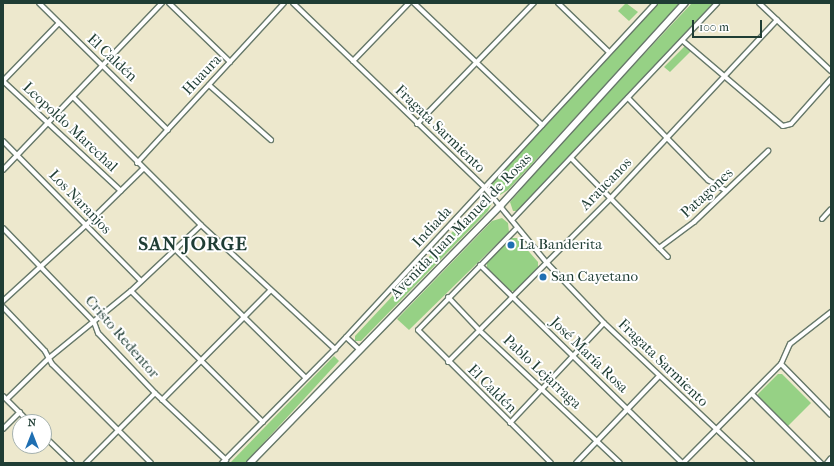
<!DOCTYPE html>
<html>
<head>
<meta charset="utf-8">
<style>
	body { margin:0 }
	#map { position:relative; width:834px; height:466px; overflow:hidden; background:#ede8cd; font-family:"IM FELL French Canon",serif }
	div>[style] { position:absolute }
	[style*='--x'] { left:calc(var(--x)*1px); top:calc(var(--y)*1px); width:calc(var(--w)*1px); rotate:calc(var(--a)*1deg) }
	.green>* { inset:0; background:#96d185 }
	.roads { filter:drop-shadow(1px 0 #67796a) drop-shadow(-1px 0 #67796a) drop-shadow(0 1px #67796a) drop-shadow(0 -1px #67796a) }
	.minor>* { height:4px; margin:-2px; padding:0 2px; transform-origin:2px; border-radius:2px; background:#fff }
	.primary>* { height:6px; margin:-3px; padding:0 3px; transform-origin:3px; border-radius:3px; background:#fff }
	.dots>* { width:11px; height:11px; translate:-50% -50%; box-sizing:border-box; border:2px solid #fff; border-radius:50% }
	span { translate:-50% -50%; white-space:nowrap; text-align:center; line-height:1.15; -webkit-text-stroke:4px #fff; paint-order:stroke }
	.street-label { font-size:15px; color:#1f3d34 }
	.poi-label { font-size:15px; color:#1f3d34 }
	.left { translate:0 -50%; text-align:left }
	.district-label { font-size:19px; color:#1f3d34; font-weight:700; letter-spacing:1px }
	.frame { position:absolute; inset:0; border:4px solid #1f3d34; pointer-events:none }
	.north { position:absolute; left:12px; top:414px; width:40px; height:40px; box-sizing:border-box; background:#fff; border:1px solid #a5b1ae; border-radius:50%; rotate:0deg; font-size:11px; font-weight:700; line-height:16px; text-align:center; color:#1f3d34 }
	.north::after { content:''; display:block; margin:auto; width:14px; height:18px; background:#1f6fb2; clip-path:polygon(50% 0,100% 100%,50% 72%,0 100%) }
	.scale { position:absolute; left:692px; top:20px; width:70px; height:18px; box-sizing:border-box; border:2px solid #1f3d34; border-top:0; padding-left:5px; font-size:12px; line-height:14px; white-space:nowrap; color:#1f3d34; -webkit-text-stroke:3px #fff; paint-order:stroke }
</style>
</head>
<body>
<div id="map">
	<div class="green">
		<div style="clip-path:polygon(626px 3px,638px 12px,629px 21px,618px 11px)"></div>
		<div style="clip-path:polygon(658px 3px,681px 3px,508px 190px,500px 195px,493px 192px,491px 184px)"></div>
		<div style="clip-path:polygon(692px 3px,714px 3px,518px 211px,513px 211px,510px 202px,568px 135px)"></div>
		<div style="clip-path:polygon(685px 46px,691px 51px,670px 72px,664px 67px)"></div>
		<div style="clip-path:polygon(485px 197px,492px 203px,488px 211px,361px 341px,355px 341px,355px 336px)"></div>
		<div style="clip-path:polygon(502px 218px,508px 223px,509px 232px,409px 330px,397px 319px,492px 221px)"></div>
		<div style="clip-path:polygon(511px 238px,517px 238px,538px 262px,538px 267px,516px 291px,511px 291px,487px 268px,487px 262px)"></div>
		<div style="clip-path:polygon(334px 356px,339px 361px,245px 463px,230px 463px)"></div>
		<div style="clip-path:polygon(778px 374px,782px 374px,811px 403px,787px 427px,758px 398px,758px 394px)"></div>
	</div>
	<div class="roads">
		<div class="minor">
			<div style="--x:39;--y:3;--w:181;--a:44.6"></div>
			<div style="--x:169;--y:3;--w:85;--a:44"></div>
			<div style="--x:293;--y:3;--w:267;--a:43.9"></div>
			<div style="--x:485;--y:188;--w:96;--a:50.5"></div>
			<div style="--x:546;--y:262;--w:84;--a:46.4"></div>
			<div style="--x:604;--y:323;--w:204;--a:43.4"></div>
			<div style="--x:414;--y:3;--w:177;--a:43.6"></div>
			<div style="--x:558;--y:3;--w:71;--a:43.9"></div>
			<div style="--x:759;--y:3;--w:99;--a:43.4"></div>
			<div style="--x:683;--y:41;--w:131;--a:40.4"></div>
			<div style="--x:783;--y:126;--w:8;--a:-14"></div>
			<div style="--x:791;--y:124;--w:60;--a:-48.4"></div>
			<div style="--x:353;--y:61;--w:81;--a:-46"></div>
			<div style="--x:3;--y:81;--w:161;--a:43"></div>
			<div style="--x:3;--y:81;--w:79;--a:-46"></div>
			<div style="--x:209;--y:85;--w:83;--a:41.6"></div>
			<div style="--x:73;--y:97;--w:181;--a:45"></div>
			<div style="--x:201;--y:225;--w:183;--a:42.8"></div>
			<div style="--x:628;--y:98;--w:115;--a:45.7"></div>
			<div style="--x:708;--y:180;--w:21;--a:31"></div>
			<div style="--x:417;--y:124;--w:168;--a:-46"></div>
			<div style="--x:3;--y:141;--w:195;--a:45.4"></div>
			<div style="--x:572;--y:159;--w:137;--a:45.6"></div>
			<div style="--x:137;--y:163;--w:217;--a:-47.4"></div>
			<div style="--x:3;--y:170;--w:231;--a:-46.4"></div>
			<div style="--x:822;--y:219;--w:13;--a:-48"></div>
			<div style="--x:512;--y:220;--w:299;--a:-46.6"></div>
			<div style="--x:3;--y:228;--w:131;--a:45.9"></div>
			<div style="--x:94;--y:322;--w:12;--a:70"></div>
			<div style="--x:98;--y:333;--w:83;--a:46.5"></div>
			<div style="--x:155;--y:393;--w:98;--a:43.3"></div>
			<div style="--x:517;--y:228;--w:142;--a:134.1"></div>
			<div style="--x:418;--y:330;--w:188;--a:45"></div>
			<div style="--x:659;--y:248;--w:44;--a:-36.6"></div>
			<div style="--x:694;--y:222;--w:103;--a:-43.8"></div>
			<div style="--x:176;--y:250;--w:182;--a:44.6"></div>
			<div style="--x:480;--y:265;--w:283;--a:44.4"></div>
			<div style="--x:131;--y:291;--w:186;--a:44.8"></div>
			<div style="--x:448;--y:297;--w:47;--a:46.7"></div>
			<div style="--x:480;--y:331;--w:192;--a:43.3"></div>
			<div style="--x:3;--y:301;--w:113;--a:-42.5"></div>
			<div style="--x:86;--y:225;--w:80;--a:-44.5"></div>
			<div style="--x:3;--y:307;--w:61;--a:46.3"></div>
			<div style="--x:45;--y:351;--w:15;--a:62"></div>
			<div style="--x:52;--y:364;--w:140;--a:45"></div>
			<div style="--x:346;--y:337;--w:19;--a:43"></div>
			<div style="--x:448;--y:362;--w:230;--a:-45.2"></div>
			<div style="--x:610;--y:199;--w:245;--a:-47"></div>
			<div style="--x:781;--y:364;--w:71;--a:45.6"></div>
			<div style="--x:752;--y:394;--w:98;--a:45"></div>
			<div style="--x:3;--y:396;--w:37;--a:45"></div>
			<div style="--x:7;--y:399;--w:59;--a:-44.3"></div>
			<div style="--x:49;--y:358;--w:106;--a:-39.3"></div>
			<div style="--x:131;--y:291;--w:96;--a:-43.3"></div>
			<div style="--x:162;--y:400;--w:153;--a:-45.3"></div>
			<div style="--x:510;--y:423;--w:137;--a:-46.8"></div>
			<div style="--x:3;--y:429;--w:24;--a:-45"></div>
			<div style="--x:44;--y:436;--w:39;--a:44"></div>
			<div style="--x:86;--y:463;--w:98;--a:-45.4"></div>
			<div style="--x:222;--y:463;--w:161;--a:-45.3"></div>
			<div style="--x:335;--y:349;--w:471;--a:-47.2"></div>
			<div style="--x:576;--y:463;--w:120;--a:-46.3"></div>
			<div style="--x:683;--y:463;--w:139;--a:-45.3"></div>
			<div style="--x:781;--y:364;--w:22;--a:-66"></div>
			<div style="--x:790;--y:344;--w:52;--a:-38"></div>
			<div style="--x:827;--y:463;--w:6;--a:-51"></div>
		</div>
		<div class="primary">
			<div style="--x:250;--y:463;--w:360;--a:-45.8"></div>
			<div style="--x:501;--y:205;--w:273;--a:-47.7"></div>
		</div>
	</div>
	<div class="dots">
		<div style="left:511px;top:245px;background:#1f6fb2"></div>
		<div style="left:543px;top:277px;background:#1f6fb2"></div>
	</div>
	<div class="street-label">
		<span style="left:112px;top:58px;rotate:43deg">El Caldén</span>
		<span style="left:202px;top:75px;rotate:-47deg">Huaura</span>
		<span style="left:70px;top:127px;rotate:43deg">Leopoldo Marechal</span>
		<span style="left:440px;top:129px;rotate:44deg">Fragata Sarmiento</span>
		<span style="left:606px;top:184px;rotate:-46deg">Araucanos</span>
		<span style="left:707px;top:193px;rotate:-43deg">Patagones</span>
		<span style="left:80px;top:202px;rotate:46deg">Los Naranjos</span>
		<span style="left:461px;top:226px;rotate:-46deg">Avenida Juan Manuel de Rosas</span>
		<span style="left:432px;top:227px;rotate:-47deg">Indiada</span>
		<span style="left:122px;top:337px;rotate:49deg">Cristo Redentor</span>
		<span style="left:589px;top:355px;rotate:44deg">José María Rosa</span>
		<span style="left:663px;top:363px;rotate:44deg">Fragata Sarmiento</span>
		<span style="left:542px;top:372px;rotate:43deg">Pablo Lejarraga</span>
		<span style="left:492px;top:389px;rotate:45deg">El Caldén</span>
	</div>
	<div class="poi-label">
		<span class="left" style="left:519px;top:245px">La Banderita</span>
		<span class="left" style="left:551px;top:277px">San Cayetano</span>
	</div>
	<div class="district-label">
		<span style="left:193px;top:245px">SAN JORGE</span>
	</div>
	<div class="frame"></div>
	<div class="north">N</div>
	<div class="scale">100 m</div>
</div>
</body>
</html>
